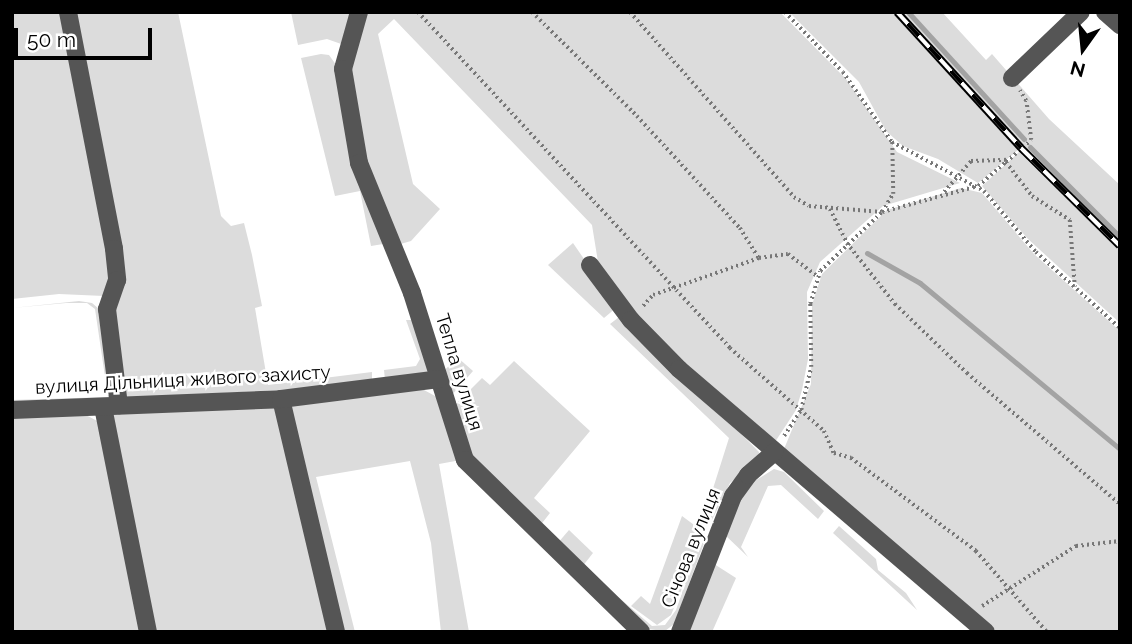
<!DOCTYPE html>
<html>
<head>
<meta charset="utf-8">
<style>
	body { margin:0 }
	#map { position:relative; width:1132px; height:644px; overflow:hidden; background:#fff; font-family:Raleway,sans-serif }
	div>[style] { position:absolute }
	[style*='--x'] { left:calc(var(--x)*1px); top:calc(var(--y)*1px); width:calc(var(--w)*1px); rotate:calc(var(--a)*1deg) }
	.green>* { inset:0; background:#dcdcdc }
	.stream>* { height:5px; margin:-2.5px; padding:0 2.5px; transform-origin:2.5px; border-radius:2.5px; background:#a3a3a3 }
	.path>* { height:3.5px; margin-top:-1.75px; transform-origin:0; background:repeating-linear-gradient(90deg,#777 0 2px,transparent 0 5.5px) }
	.minor>* { height:18px; margin:-9px; padding:0 9px; transform-origin:9px; border-radius:9px; background:#555 }
	.rail>* { height:8px; margin-top:-4px; transform-origin:0; background:repeating-linear-gradient(90deg,#fff 0 16px,#000 0 32px); box-sizing:border-box; border-block:2px solid #000 }
	span { translate:-50% -50%; white-space:nowrap; text-align:center; line-height:1.15; -webkit-text-stroke:5px #fff; paint-order:stroke }
	.street-label { font-size:19px; color:#000 }
	.frame { position:absolute; inset:0; border:14px solid #000; pointer-events:none }
	.north { position:absolute; left:1048px; top:14px; width:70px; height:70px; -webkit-text-stroke:5px #fff; paint-order:stroke; rotate:195deg; font-size:19px; font-weight:700; line-height:28px; text-align:center; color:#000 }
	.north::after { content:''; display:block; margin:auto; width:24px; height:32px; background:#000; clip-path:polygon(50% 0,100% 100%,50% 72%,0 100%) }
	.scale { position:absolute; left:14px; top:28px; width:138px; height:32px; box-sizing:border-box; border:4px solid #000; border-top:0; padding-left:9px; font-size:21px; line-height:24px; white-space:nowrap; color:#000; -webkit-text-stroke:5px #fff; paint-order:stroke }
</style>
</head>
<body>
<div id="map">
	<div class="green">
		<div style="clip-path:polygon(12px 12px,65px 12px,114px 275px,104px 296px,59px 294px,12px 299px)"></div>
		<div style="clip-path:polygon(71px 12px,178px 12px,221px 216px,231px 226px,244px 223px,252px 255px,262px 306px,255px 308px,268px 385px,372px 372px,372px 385px,126px 398px)"></div>
		<div style="clip-path:polygon(291px 12px,355px 12px,344px 45px,327px 39px,298px 45px)"></div>
		<div style="clip-path:polygon(364px 12px,780px 12px,846px 79px,897px 152px,960px 183px,883px 206px,820px 262px,807px 292px,808px 359px,802px 390px,796px 410px,775px 442px,675px 359px,599px 268px,592px 225px,394px 19px,378px 34px,413px 184px,440px 209px,411px 241px,397px 245px,364px 164px,346px 67px)"></div>
		<div style="clip-path:polygon(789px 12px,892px 12px,1018px 150px,978px 183px,938px 159px,903px 146px,886px 131px,859px 82px)"></div>
		<div style="clip-path:polygon(903px 12px,942px 12px,986px 60px,992px 54px,1049px 119px,1120px 185px,1120px 242px,1025px 147px)"></div>
		<div style="clip-path:polygon(321px 54px,329px 55px,339px 69px,383px 244px,371px 246px,360px 191px,335px 196px,301px 58px)"></div>
		<div style="clip-path:polygon(1019px 152px,1120px 251px,1120px 323px,1028px 239px,982px 186px)"></div>
		<div style="clip-path:polygon(961px 188px,982px 193px,1034px 254px,1120px 331px,1120px 632px,997px 632px,784px 449px,811px 384px,812px 305px,822px 274px,887px 210px)"></div>
		<div style="clip-path:polygon(573px 243px,617px 307px,604px 318px,548px 265px)"></div>
		<div style="clip-path:polygon(79px 301px,92px 303px,99px 309px,112px 377px,110px 403px,12px 406px,12px 400px,108px 397px,95px 309px,87px 303px,66px 303px,12px 308px)"></div>
		<div style="clip-path:polygon(623px 314px,759px 452px,758px 459px,730px 483px,712px 520px,704px 517px,729px 438px,610px 324px)"></div>
		<div style="clip-path:polygon(406px 320px,413px 320px,428px 371px,425px 378px,385px 380px,384px 370px,416px 366px,420px 359px)"></div>
		<div style="clip-path:polygon(457px 357px,473px 371px,451px 396px,443px 372px)"></div>
		<div style="clip-path:polygon(514px 361px,590px 431px,534px 498px,550px 513px,539px 527px,476px 465px,454px 406px,482px 378px,490px 385px)"></div>
		<div style="clip-path:polygon(410px 390px,424px 390px,437px 397px,461px 460px,439px 464px,469px 632px,441px 632px,431px 543px,410px 461px,316px 477px,355px 632px,338px 632px,289px 411px,294px 401px)"></div>
		<div style="clip-path:polygon(274px 405px,331px 632px,152px 632px,112px 414px)"></div>
		<div style="clip-path:polygon(84px 414px,101px 423px,145px 632px,12px 632px,12px 415px)"></div>
		<div style="clip-path:polygon(774px 469px,784px 472px,824px 511px,818px 519px,781px 485px,768px 486px,741px 547px,748px 557px,724px 534px,748px 485px)"></div>
		<div style="clip-path:polygon(682px 516px,705px 533px,671px 615px,657px 625px,631px 606px,641px 596px,650px 604px)"></div>
		<div style="clip-path:polygon(839px 526px,876px 559px,878px 570px,906px 593px,917px 610px,833px 533px)"></div>
		<div style="clip-path:polygon(569px 530px,593px 553px,582px 567px,557px 544px)"></div>
		<div style="clip-path:polygon(706px 538px,674px 624px,665px 631px,647px 629px,617px 596px,652px 626px,665px 625px,676px 610px,696px 552px)"></div>
		<div style="clip-path:polygon(711px 562px,736px 578px,712px 632px,687px 632px)"></div>
	</div>
	<div class="stream">
		<div style="--x:908;--y:12;--w:172;--a:47.6"></div>
		<div style="--x:1030;--y:147;--w:127;--a:45"></div>
		<div style="--x:867;--y:253;--w:61;--a:29.5"></div>
		<div style="--x:920;--y:283;--w:260;--a:39.7"></div>
	</div>
	<div class="path">
		<div style="--x:418;--y:12;--w:459;--a:47.1"></div>
		<div style="--x:730;--y:348;--w:125;--a:41.4"></div>
		<div style="--x:824;--y:431;--w:24;--a:66"></div>
		<div style="--x:834;--y:453;--w:18;--a:16"></div>
		<div style="--x:851;--y:458;--w:156;--a:36.6"></div>
		<div style="--x:976;--y:551;--w:108;--a:48.8"></div>
		<div style="--x:532;--y:12;--w:148;--a:44.7"></div>
		<div style="--x:637;--y:116;--w:152;--a:47.4"></div>
		<div style="--x:740;--y:228;--w:36;--a:58"></div>
		<div style="--x:759;--y:258;--w:29;--a:-8"></div>
		<div style="--x:788;--y:254;--w:38;--a:37"></div>
		<div style="--x:630;--y:12;--w:247;--a:48.4"></div>
		<div style="--x:794;--y:197;--w:17;--a:31"></div>
		<div style="--x:809;--y:206;--w:73;--a:4.7"></div>
		<div style="--x:882;--y:212;--w:21;--a:-59"></div>
		<div style="--x:893;--y:194;--w:52;--a:-91.1"></div>
		<div style="--x:785;--y:12;--w:83;--a:46"></div>
		<div style="--x:843;--y:72;--w:85;--a:55"></div>
		<div style="--x:892;--y:142;--w:104;--a:28"></div>
		<div style="--x:984;--y:191;--w:80;--a:49.6"></div>
		<div style="--x:1036;--y:252;--w:113;--a:42.1"></div>
		<div style="--x:1006;--y:162;--w:43;--a:52.6"></div>
		<div style="--x:1032;--y:196;--w:45;--a:32.3"></div>
		<div style="--x:1070;--y:220;--w:67;--a:85.7"></div>
		<div style="--x:944;--y:192;--w:41;--a:-48.9"></div>
		<div style="--x:971;--y:161;--w:37;--a:-2"></div>
		<div style="--x:830;--y:209;--w:38;--a:63"></div>
		<div style="--x:847;--y:243;--w:78;--a:51.8"></div>
		<div style="--x:895;--y:304;--w:100;--a:43.8"></div>
		<div style="--x:967;--y:373;--w:201;--a:40.6"></div>
		<div style="--x:643;--y:306;--w:15;--a:-48"></div>
		<div style="--x:653;--y:295;--w:112;--a:-19.2"></div>
		<div style="--x:784;--y:436;--w:31;--a:-57"></div>
		<div style="--x:801;--y:410;--w:44;--a:-76.9"></div>
		<div style="--x:811;--y:367;--w:63;--a:-90.9"></div>
		<div style="--x:810;--y:304;--w:34;--a:-73"></div>
		<div style="--x:820;--y:271;--w:86;--a:-43.6"></div>
		<div style="--x:882;--y:212;--w:99;--a:-15.2"></div>
		<div style="--x:978;--y:186;--w:37;--a:-41"></div>
		<div style="--x:1006;--y:162;--w:33;--a:-41"></div>
		<div style="--x:1031;--y:140;--w:39;--a:-97"></div>
		<div style="--x:1026;--y:101;--w:12;--a:-121"></div>
		<div style="--x:982;--y:606;--w:112;--a:-32.6"></div>
		<div style="--x:1076;--y:546;--w:44;--a:-6.5"></div>
	</div>
	<div class="minor">
		<div style="--x:68;--y:12;--w:241;--a:79"></div>
		<div style="--x:114;--y:249;--w:31;--a:84"></div>
		<div style="--x:117;--y:280;--w:31;--a:109"></div>
		<div style="--x:107;--y:309;--w:97;--a:82.9"></div>
		<div style="--x:359;--y:12;--w:59;--a:105.7"></div>
		<div style="--x:343;--y:69;--w:95;--a:80.3"></div>
		<div style="--x:359;--y:163;--w:140;--a:67.8"></div>
		<div style="--x:412;--y:293;--w:175;--a:72.4"></div>
		<div style="--x:465;--y:460;--w:246;--a:44.3"></div>
		<div style="--x:1105;--y:12;--w:20;--a:41"></div>
		<div style="--x:1012;--y:78;--w:95;--a:-43.7"></div>
		<div style="--x:590;--y:265;--w:69;--a:53.3"></div>
		<div style="--x:631;--y:320;--w:69;--a:45.6"></div>
		<div style="--x:679;--y:369;--w:404;--a:40.6"></div>
		<div style="--x:281;--y:399;--w:239;--a:76.7"></div>
		<div style="--x:103;--y:407;--w:229;--a:78.7"></div>
		<div style="--x:12;--y:410;--w:269;--a:-2.3"></div>
		<div style="--x:281;--y:399;--w:159;--a:-7.2"></div>
		<div style="--x:680;--y:632;--w:146;--a:-68.7"></div>
		<div style="--x:733;--y:496;--w:26;--a:-54"></div>
		<div style="--x:748;--y:475;--w:35;--a:-41"></div>
	</div>
	<div class="rail">
		<div style="--x:897;--y:12;--w:184;--a:47.6"></div>
		<div style="--x:1021;--y:148;--w:139;--a:44.7"></div>
	</div>
	<div class="street-label">
		<span style="left:459px;top:372px;rotate:73deg">Тепла вулиця</span>
		<span style="left:183px;top:380px;rotate:-3deg">вулиця Дільниця живого захисту</span>
		<span style="left:691px;top:548px;rotate:-68deg">Січова вулиця</span>
	</div>
	<div class="frame"></div>
	<div class="north">N</div>
	<div class="scale">50 m</div>
</div>
</body>
</html>
